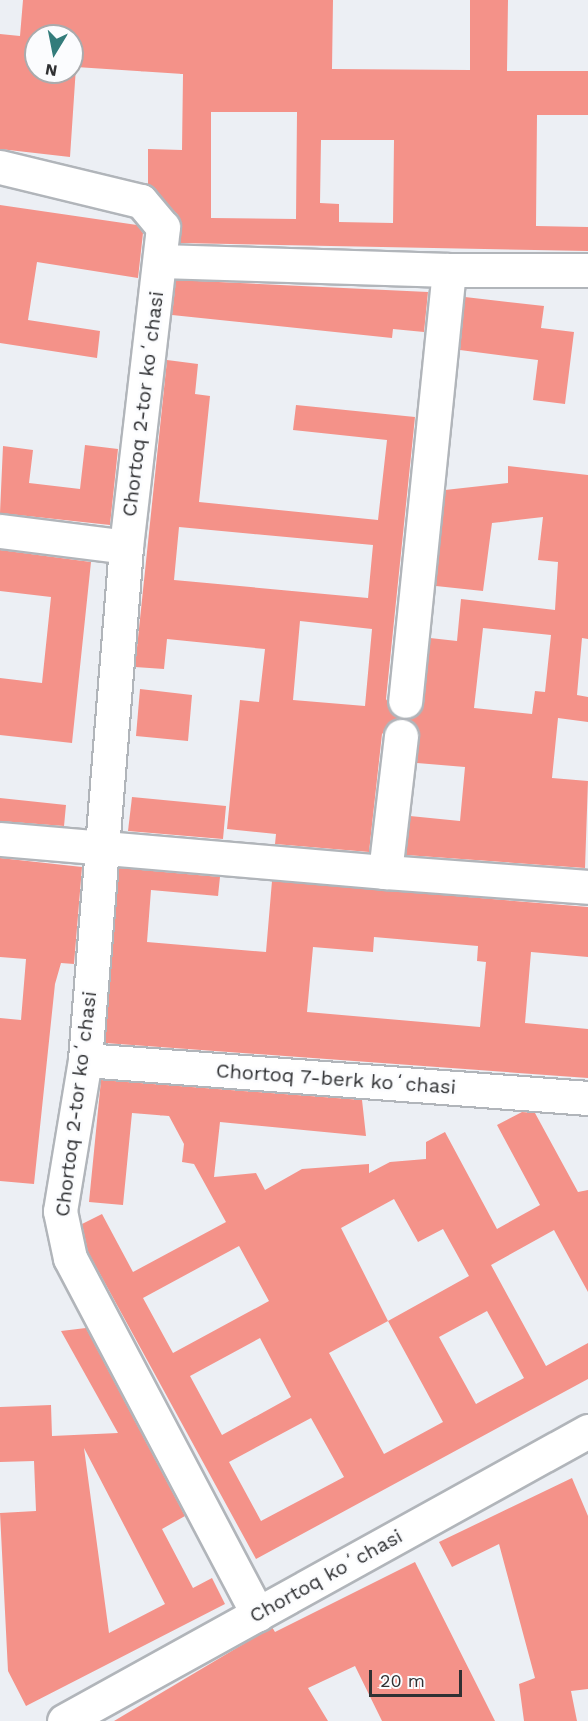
<!DOCTYPE html>
<html>
<head>
<meta charset="utf-8">
<style>
	body { margin:0 }
	#map { position:relative; width:588px; height:1721px; overflow:hidden; background:#eceff4; font-family:"Work Sans",sans-serif }
	div>[style] { position:absolute }
	[style*='--x'] { left:calc(var(--x)*1px); top:calc(var(--y)*1px); width:calc(var(--w)*1px); rotate:calc(var(--a)*1deg) }
	.building>* { inset:0; background:#f49289 }
	.roads { filter:drop-shadow(2px 0 #b1b5ba) drop-shadow(-2px 0 #b1b5ba) drop-shadow(0 2px #b1b5ba) drop-shadow(0 -2px #b1b5ba) }
	.minor>* { height:33px; margin:-16.5px; padding:0 16.5px; transform-origin:16.5px; border-radius:16.5px; background:#fff }
	.secondary>* { height:33px; margin:-16.5px; padding:0 16.5px; transform-origin:16.5px; border-radius:16.5px; background:#fff }
	span { translate:-50% -50%; white-space:nowrap; text-align:center; line-height:1.15; -webkit-text-stroke:5px #fbfcfe; paint-order:stroke }
	.street-label { font-size:20px; color:#303133 }
	.north { position:absolute; left:24px; top:24px; width:60px; height:60px; box-sizing:border-box; background:#fbfcfe; border:2px solid #aaabad; border-radius:50%; rotate:190deg; font-size:16px; font-weight:700; line-height:24px; text-align:center; color:#303133 }
	.north::after { content:''; display:block; margin:auto; width:21px; height:27px; background:#337c7b; clip-path:polygon(50% 0,100% 100%,50% 72%,0 100%) }
	.scale { position:absolute; left:369px; top:1670px; width:93px; height:27px; box-sizing:border-box; border:3px solid #303133; border-top:0; padding-left:8px; font-size:18px; line-height:21px; white-space:nowrap; color:#303133; -webkit-text-stroke:4px #fbfcfe; paint-order:stroke }
</style>
</head>
<body>
<div id="map">
	<div class="building">
		<div style="clip-path:polygon(evenodd,23px 0,333px 0,332px 69px,470px 70px,470px 0,508px 0,507px 71px,588px 71px,588px 115px,537px 115px,536px 226px,588px 227px,588px 251px,180px 243px,178px 215px,148px 184px,148px 149px,182px 150px,183px 74px,76px 67px,70px 157px,0 149px,0 34px,20px 36px,23px 0,36px 36px,72px 36px,72px 72px,36px 72px,36px 36px,23px 0,211px 112px,297px 112px,296px 219px,211px 218px,211px 112px,23px 0,321px 140px,394px 140px,393px 223px,339px 222px,339px 204px,320px 203px,321px 140px)"></div>
		<div style="clip-path:polygon(0 205px,137px 225px,143px 233px,138px 278px,37px 262px,28px 320px,100px 331px,97px 358px,0 343px)"></div>
		<div style="clip-path:polygon(176px 280px,428px 292px,424px 332px,393px 329px,392px 338px,172px 315px)"></div>
		<div style="clip-path:polygon(465px 297px,544px 306px,541px 328px,574px 332px,565px 404px,533px 400px,538px 360px,460px 350px)"></div>
		<div style="clip-path:polygon(evenodd,167px 360px,198px 364px,195px 394px,210px 396px,199px 502px,378px 520px,387px 440px,293px 430px,296px 405px,415px 417px,386px 699px,398px 718px,382px 734px,369px 852px,275px 844px,276px 834px,227px 829px,240px 700px,259px 702px,265px 649px,167px 639px,164px 669px,135px 667px,167px 360px,179px 527px,373px 545px,368px 598px,174px 580px,179px 527px,167px 360px,300px 621px,372px 629px,365px 706px,293px 700px,300px 621px)"></div>
		<div style="clip-path:polygon(85px 445px,118px 449px,110px 525px,0 513px,3px 446px,33px 450px,29px 483px,80px 489px)"></div>
		<div style="clip-path:polygon(evenodd,508px 466px,588px 475px,588px 639px,582px 638px,577px 695px,588px 697px,588px 722px,558px 718px,552px 778px,588px 781px,585px 868px,406px 855px,410px 816px,460px 821px,465px 767px,417px 763px,418px 729px,408px 719px,424px 703px,430px 638px,457px 641px,461px 599px,555px 610px,558px 562px,538px 560px,543px 517px,492px 523px,483px 591px,436px 586px,445px 490px,508px 483px,508px 466px,483px 628px,551px 635px,545px 692px,535px 691px,532px 714px,474px 708px,483px 628px)"></div>
		<div style="clip-path:polygon(0 550px,91px 562px,72px 743px,0 735px,0 678px,42px 683px,51px 597px,0 591px)"></div>
		<div style="clip-path:polygon(140px 689px,192px 695px,188px 741px,136px 736px)"></div>
		<div style="clip-path:polygon(132px 797px,226px 806px,223px 839px,128px 831px)"></div>
		<div style="clip-path:polygon(0 798px,66px 805px,64px 826px,0 821px)"></div>
		<div style="clip-path:polygon(0 858px,82px 867px,74px 964px,61px 963px,55px 984px,34px 1184px,0 1181px,0 1018px,21px 1020px,26px 959px,0 957px)"></div>
		<div style="clip-path:polygon(evenodd,119px 868px,220px 877px,218px 896px,151px 890px,147px 942px,266px 952px,272px 881px,588px 907px,588px 957px,531px 952px,525px 1023px,588px 1029px,588px 1078px,105px 1043px,119px 868px,374px 937px,478px 946px,477px 961px,486px 962px,480px 1027px,307px 1012px,313px 947px,373px 952px,374px 937px)"></div>
		<div style="clip-path:polygon(evenodd,101px 1080px,362px 1100px,366px 1136px,220px 1122px,214px 1177px,256px 1173px,265px 1190px,302px 1169px,369px 1164px,369px 1173px,390px 1162px,426px 1159px,426px 1142px,445px 1132px,497px 1229px,540px 1205px,497px 1125px,522px 1112px,535px 1113px,578px 1192px,588px 1190px,588px 1292px,554px 1230px,491px 1265px,546px 1366px,588px 1343px,588px 1379px,256px 1559px,88px 1252px,82px 1224px,102px 1214px,133px 1272px,226px 1222px,194px 1164px,182px 1162px,184px 1144px,169px 1116px,132px 1113px,123px 1205px,89px 1202px,101px 1080px,394px 1199px,418px 1242px,443px 1229px,469px 1276px,388px 1321px,341px 1228px,394px 1199px,101px 1080px,239px 1246px,269px 1301px,173px 1353px,143px 1298px,239px 1246px,101px 1080px,487px 1311px,524px 1378px,476px 1404px,439px 1337px,487px 1311px,101px 1080px,388px 1321px,443px 1422px,384px 1454px,329px 1353px,388px 1321px,101px 1080px,260px 1338px,291px 1397px,222px 1435px,190px 1376px,260px 1338px,101px 1080px,311px 1418px,344px 1477px,261px 1521px,229px 1462px,311px 1418px)"></div>
		<div style="clip-path:polygon(evenodd,86px 1328px,185px 1516px,162px 1529px,193px 1588px,212px 1578px,225px 1604px,26px 1706px,8px 1671px,0 1513px,36px 1511px,34px 1461px,0 1462px,0 1407px,51px 1405px,52px 1436px,118px 1433px,61px 1331px,86px 1328px,84px 1448px,165px 1604px,109px 1633px,84px 1448px)"></div>
		<div style="clip-path:polygon(572px 1478px,588px 1516px,588px 1689px,571px 1691px,577px 1721px,524px 1721px,519px 1684px,535px 1678px,499px 1544px,452px 1567px,439px 1542px)"></div>
		<div style="clip-path:polygon(415px 1562px,495px 1721px,382px 1721px,355px 1666px,308px 1688px,328px 1721px,114px 1721px,272px 1627px,275px 1632px)"></div>
	</div>
	<div class="roads">
		<div class="minor">
			<div style="--x:0;--y:167;--w:145;--a:13.6"></div>
			<div style="--x:141;--y:201;--w:34;--a:50"></div>
			<div style="--x:163;--y:227;--w:322;--a:96.6"></div>
			<div style="--x:126;--y:547;--w:515;--a:94.57"></div>
			<div style="--x:85;--y:1060;--w:153;--a:99.4"></div>
			<div style="--x:60;--y:1211;--w:48;--a:78"></div>
			<div style="--x:70;--y:1258;--w:403;--a:62.2"></div>
			<div style="--x:161;--y:261;--w:288;--a:1.8"></div>
			<div style="--x:449;--y:270;--w:433;--a:95.8"></div>
			<div style="--x:449;--y:270;--w:139;--a:0"></div>
			<div style="--x:0;--y:531;--w:127;--a:7.2"></div>
			<div style="--x:401;--y:736;--w:137;--a:96.7"></div>
			<div style="--x:385;--y:872;--w:204;--a:4.2"></div>
			<div style="--x:0;--y:839;--w:386;--a:4.9"></div>
			<div style="--x:85;--y:1060;--w:504;--a:4.32"></div>
		</div>
		<div class="secondary">
			<div style="--x:64;--y:1721;--w:599;--a:-28.96"></div>
		</div>
	</div>
	<div class="street-label">
		<span style="left:143px;top:404px;rotate:-83deg">Chortoq 2-tor koʻchasi</span>
		<span style="left:336px;top:1079px;rotate:4deg">Chortoq 7-berk koʻchasi</span>
		<span style="left:76px;top:1104px;rotate:-83deg">Chortoq 2-tor koʻchasi</span>
		<span style="left:326px;top:1576px;rotate:-29deg">Chortoq koʻchasi</span>
	</div>
	<div class="north">N</div>
	<div class="scale">20 m</div>
</div>
</body>
</html>
